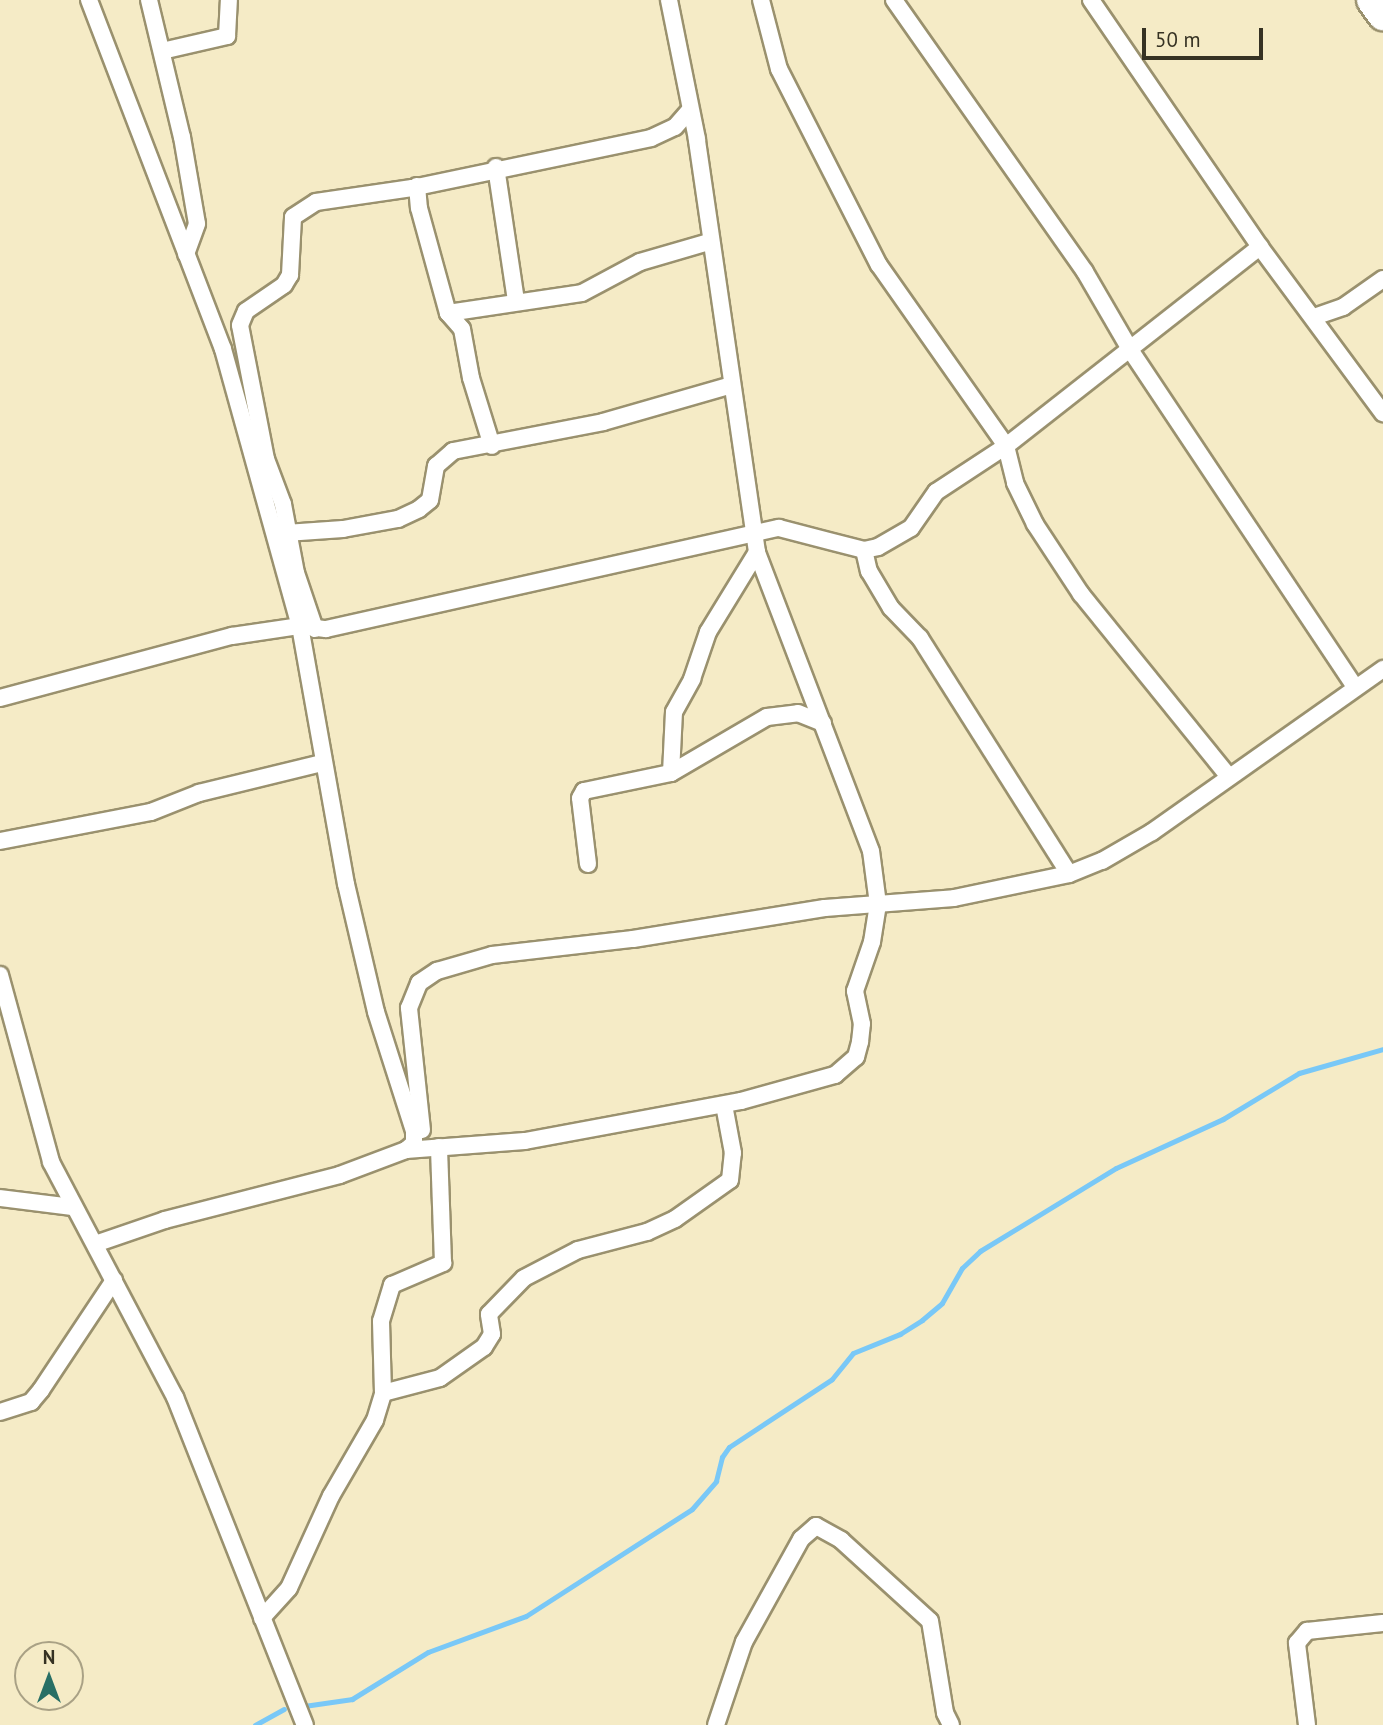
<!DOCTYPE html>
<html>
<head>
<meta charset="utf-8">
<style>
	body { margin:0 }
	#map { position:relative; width:1383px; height:1725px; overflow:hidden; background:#f5ebc6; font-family:"PT Sans",sans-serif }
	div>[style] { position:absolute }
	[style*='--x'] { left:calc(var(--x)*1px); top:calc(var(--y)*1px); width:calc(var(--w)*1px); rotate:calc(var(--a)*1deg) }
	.stream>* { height:5px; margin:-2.5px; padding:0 2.5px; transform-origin:2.5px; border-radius:2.5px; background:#79c8f7 }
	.roads { filter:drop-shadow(2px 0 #9a916e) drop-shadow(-2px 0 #9a916e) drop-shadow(0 2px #9a916e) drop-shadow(0 -2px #9a916e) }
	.street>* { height:16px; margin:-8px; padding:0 8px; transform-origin:8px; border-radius:8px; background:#fff }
	.highway>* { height:30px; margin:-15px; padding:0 15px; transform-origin:15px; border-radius:15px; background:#fff }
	span { translate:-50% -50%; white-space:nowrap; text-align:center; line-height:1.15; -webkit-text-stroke:7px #f5ebc6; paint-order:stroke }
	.north { position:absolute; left:14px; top:1641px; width:70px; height:70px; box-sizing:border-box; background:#f5ebc6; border:2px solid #a9a185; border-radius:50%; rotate:0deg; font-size:19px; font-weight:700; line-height:28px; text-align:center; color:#363223 }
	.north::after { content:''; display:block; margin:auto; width:24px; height:32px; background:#286f65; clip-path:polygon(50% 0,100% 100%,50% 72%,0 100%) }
	.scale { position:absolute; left:1142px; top:28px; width:121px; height:32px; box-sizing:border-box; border:4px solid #363223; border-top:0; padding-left:9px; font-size:21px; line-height:24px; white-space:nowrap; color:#363223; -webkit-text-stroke:5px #f5ebc6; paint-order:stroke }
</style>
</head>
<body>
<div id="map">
	<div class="stream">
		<div style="--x:304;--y:1706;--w:49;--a:-8.3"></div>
		<div style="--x:352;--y:1699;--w:89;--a:-31.7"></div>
		<div style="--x:428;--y:1652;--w:104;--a:-20.2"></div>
		<div style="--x:526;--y:1616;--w:197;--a:-32.8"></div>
		<div style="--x:692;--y:1509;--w:37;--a:-49"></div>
		<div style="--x:716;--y:1481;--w:25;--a:-76"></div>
		<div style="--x:722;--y:1457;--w:12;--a:-55"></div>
		<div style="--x:729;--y:1447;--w:123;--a:-33.4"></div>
		<div style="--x:832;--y:1379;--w:33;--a:-51"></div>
		<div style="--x:853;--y:1353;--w:51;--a:-22"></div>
		<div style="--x:900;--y:1334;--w:26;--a:-32"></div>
		<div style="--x:922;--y:1320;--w:26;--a:-40"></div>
		<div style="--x:942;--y:1303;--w:40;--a:-60.3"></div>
		<div style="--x:962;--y:1268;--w:25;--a:-43"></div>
		<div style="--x:980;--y:1251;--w:159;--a:-31.4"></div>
		<div style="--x:1116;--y:1168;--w:118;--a:-24.6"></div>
		<div style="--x:1223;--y:1119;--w:89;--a:-31.2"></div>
		<div style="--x:1299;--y:1073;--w:87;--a:-15.9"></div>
		<div style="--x:255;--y:1725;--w:33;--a:-29"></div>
	</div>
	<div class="roads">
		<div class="street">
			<div style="--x:89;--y:0;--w:374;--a:69"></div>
			<div style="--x:223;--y:349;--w:288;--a:74.5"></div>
			<div style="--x:300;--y:626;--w:262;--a:79.9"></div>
			<div style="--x:346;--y:884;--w:131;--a:76.8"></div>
			<div style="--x:376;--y:1012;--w:125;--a:72.3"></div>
			<div style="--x:414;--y:1131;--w:12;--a:90"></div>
			<div style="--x:414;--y:1143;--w:11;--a:139"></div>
			<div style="--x:406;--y:1150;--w:71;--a:159.3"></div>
			<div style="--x:340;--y:1175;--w:181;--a:165.6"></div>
			<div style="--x:165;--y:1220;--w:74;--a:161.1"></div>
			<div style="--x:149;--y:0;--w:141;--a:76.5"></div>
			<div style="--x:182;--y:137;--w:88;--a:80.2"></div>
			<div style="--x:197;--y:224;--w:32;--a:110"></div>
			<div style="--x:761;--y:0;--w:71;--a:75.4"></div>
			<div style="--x:779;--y:69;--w:220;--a:63"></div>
			<div style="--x:879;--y:265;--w:221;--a:54.9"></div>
			<div style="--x:1006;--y:446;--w:38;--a:76"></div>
			<div style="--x:1015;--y:483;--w:46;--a:64"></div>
			<div style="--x:1035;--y:524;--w:84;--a:56.7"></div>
			<div style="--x:1081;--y:594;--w:235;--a:51"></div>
			<div style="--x:894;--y:0;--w:332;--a:54.9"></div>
			<div style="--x:1085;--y:272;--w:91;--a:59.8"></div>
			<div style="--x:1131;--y:351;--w:402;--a:56.3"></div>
			<div style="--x:1091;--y:0;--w:299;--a:55.6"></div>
			<div style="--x:1260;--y:247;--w:207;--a:53.5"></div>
			<div style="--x:162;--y:51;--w:67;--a:-13"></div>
			<div style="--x:227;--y:36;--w:36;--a:-87"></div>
			<div style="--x:496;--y:167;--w:135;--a:81.5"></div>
			<div style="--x:417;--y:186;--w:22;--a:85"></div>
			<div style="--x:419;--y:208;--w:109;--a:74.6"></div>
			<div style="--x:448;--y:313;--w:21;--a:49"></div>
			<div style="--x:462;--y:329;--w:50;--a:79.6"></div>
			<div style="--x:471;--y:378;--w:71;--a:72.8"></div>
			<div style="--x:448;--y:313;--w:135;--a:-8.5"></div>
			<div style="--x:582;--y:293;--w:66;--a:-28.1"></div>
			<div style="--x:640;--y:262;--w:72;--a:-16.2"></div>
			<div style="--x:1314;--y:317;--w:31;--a:-19"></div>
			<div style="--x:1343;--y:307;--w:49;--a:-35"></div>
			<div style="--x:286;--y:533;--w:57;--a:-4"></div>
			<div style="--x:343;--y:529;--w:56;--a:-10.3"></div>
			<div style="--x:398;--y:519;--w:23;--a:-25"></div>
			<div style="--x:419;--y:509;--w:14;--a:-39"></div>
			<div style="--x:430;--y:500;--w:35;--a:-80"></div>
			<div style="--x:436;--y:466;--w:23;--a:-41"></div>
			<div style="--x:453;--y:451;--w:153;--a:-10.9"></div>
			<div style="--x:603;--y:422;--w:134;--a:-16"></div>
			<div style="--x:864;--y:550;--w:22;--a:77"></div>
			<div style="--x:869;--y:571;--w:43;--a:59.3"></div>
			<div style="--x:891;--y:608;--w:42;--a:46"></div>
			<div style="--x:920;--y:638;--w:279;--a:57.7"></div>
			<div style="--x:315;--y:629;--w:59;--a:-108.7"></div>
			<div style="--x:296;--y:573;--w:70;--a:-100.7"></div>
			<div style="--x:283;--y:504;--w:48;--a:-110.7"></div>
			<div style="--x:266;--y:459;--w:136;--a:-101"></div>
			<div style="--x:240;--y:325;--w:15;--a:-67"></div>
			<div style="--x:246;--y:311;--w:46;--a:-34.4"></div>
			<div style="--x:284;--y:285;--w:12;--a:-59"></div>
			<div style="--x:290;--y:275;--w:58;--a:-87"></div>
			<div style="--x:293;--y:217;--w:27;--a:-33"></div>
			<div style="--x:316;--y:202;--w:97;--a:-8.3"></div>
			<div style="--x:412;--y:188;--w:244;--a:-11.8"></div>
			<div style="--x:651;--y:138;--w:26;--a:-25"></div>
			<div style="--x:675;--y:127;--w:21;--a:-49"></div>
			<div style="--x:0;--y:698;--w:240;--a:-15"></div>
			<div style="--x:232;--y:636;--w:69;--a:-8.4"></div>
			<div style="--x:300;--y:626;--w:26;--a:7"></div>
			<div style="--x:326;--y:629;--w:464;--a:-12.6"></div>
			<div style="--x:779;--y:528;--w:88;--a:14.5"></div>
			<div style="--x:864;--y:550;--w:14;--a:-12"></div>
			<div style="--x:878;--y:547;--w:38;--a:-30"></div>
			<div style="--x:911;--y:528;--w:44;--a:-55.2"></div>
			<div style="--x:936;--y:492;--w:84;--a:-33.3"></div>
			<div style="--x:1006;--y:446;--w:323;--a:-38.1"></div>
			<div style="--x:671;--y:773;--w:61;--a:-87.2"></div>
			<div style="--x:674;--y:712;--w:38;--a:-61"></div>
			<div style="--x:692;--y:679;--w:50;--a:-71.2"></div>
			<div style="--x:708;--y:632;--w:94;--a:-58.5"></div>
			<div style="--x:0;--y:841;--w:154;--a:-10.9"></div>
			<div style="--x:151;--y:812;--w:52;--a:-21.6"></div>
			<div style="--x:199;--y:793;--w:127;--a:-13.7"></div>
			<div style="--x:588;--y:864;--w:66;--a:-96.9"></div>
			<div style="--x:580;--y:798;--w:8;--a:-60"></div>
			<div style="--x:584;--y:791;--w:89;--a:-11.7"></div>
			<div style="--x:671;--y:773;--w:111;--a:-30.3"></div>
			<div style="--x:767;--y:717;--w:31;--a:-7"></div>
			<div style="--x:798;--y:713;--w:27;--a:22"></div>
			<div style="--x:0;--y:975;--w:194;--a:74.7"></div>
			<div style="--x:51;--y:1162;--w:266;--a:62.2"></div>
			<div style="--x:175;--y:1397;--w:353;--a:68.4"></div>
			<div style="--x:422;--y:1130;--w:123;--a:-96.1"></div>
			<div style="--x:409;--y:1008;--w:27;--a:-68"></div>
			<div style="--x:419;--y:983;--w:22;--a:-34"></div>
			<div style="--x:437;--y:971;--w:57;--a:-16.2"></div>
			<div style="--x:492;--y:955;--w:142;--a:-6.5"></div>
			<div style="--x:633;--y:939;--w:194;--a:-9.2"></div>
			<div style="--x:825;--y:908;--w:129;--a:-4.4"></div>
			<div style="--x:954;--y:898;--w:117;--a:-11.8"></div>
			<div style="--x:1069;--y:874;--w:35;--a:-22"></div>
			<div style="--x:1102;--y:861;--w:58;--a:-30.1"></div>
			<div style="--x:1152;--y:832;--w:283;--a:-35.2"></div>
			<div style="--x:406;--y:1150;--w:119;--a:-4.3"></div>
			<div style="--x:525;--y:1141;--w:220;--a:-10.5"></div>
			<div style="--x:741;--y:1101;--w:98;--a:-15.5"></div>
			<div style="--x:835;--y:1075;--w:28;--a:-41"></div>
			<div style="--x:856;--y:1057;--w:16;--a:-75"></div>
			<div style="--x:860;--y:1042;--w:18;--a:-84"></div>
			<div style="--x:862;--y:1024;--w:34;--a:-102"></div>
			<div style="--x:855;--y:991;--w:52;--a:-70.9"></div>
			<div style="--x:872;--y:942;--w:38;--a:-81"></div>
			<div style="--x:878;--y:904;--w:53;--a:-97.5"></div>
			<div style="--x:871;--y:851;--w:320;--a:-110.9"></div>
			<div style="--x:757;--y:552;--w:417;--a:-98.3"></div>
			<div style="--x:697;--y:139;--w:142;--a:-101.4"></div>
			<div style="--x:0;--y:1198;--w:73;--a:7.1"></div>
			<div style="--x:383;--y:1393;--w:59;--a:-14.7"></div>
			<div style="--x:440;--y:1378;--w:54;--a:-35.2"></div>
			<div style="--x:484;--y:1347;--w:15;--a:-58"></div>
			<div style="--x:492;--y:1334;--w:20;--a:-99"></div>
			<div style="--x:489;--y:1314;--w:50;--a:-45.8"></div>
			<div style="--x:524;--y:1278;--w:61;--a:-27.4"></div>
			<div style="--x:578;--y:1250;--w:71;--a:-14.6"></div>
			<div style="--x:647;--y:1232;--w:31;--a:-25"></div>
			<div style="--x:675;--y:1219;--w:67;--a:-35.3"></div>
			<div style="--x:730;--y:1180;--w:27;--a:-84"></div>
			<div style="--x:733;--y:1153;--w:49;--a:-100.6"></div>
			<div style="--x:0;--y:1412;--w:33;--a:-18"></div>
			<div style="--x:31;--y:1402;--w:16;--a:-50"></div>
			<div style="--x:41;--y:1390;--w:132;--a:-56.4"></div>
			<div style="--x:262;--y:1618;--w:40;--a:-48"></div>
			<div style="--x:289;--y:1588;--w:101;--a:-65.5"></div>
			<div style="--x:331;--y:1496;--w:88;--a:-59.9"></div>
			<div style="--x:375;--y:1420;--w:28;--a:-73"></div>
			<div style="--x:383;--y:1393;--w:72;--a:-91.6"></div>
			<div style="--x:381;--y:1321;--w:38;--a:-73"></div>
			<div style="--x:392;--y:1285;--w:56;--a:-23.3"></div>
			<div style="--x:443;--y:1263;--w:116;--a:-92"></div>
			<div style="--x:716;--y:1725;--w:88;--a:-71.4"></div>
			<div style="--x:744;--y:1642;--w:118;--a:-61"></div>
			<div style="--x:801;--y:1539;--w:20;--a:-41"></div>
			<div style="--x:816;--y:1526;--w:29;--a:29"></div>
			<div style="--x:841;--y:1540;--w:120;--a:42.3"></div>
			<div style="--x:930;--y:1621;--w:93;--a:80.7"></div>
			<div style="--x:945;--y:1713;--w:13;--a:63"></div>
			<div style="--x:1307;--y:1725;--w:83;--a:-97"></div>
			<div style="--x:1297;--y:1643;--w:16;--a:-50"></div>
			<div style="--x:1307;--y:1631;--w:76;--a:-6"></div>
		</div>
		<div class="highway">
			<div style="--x:1372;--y:0;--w:19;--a:54"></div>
		</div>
	</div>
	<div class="north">N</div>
	<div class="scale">50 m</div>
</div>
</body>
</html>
